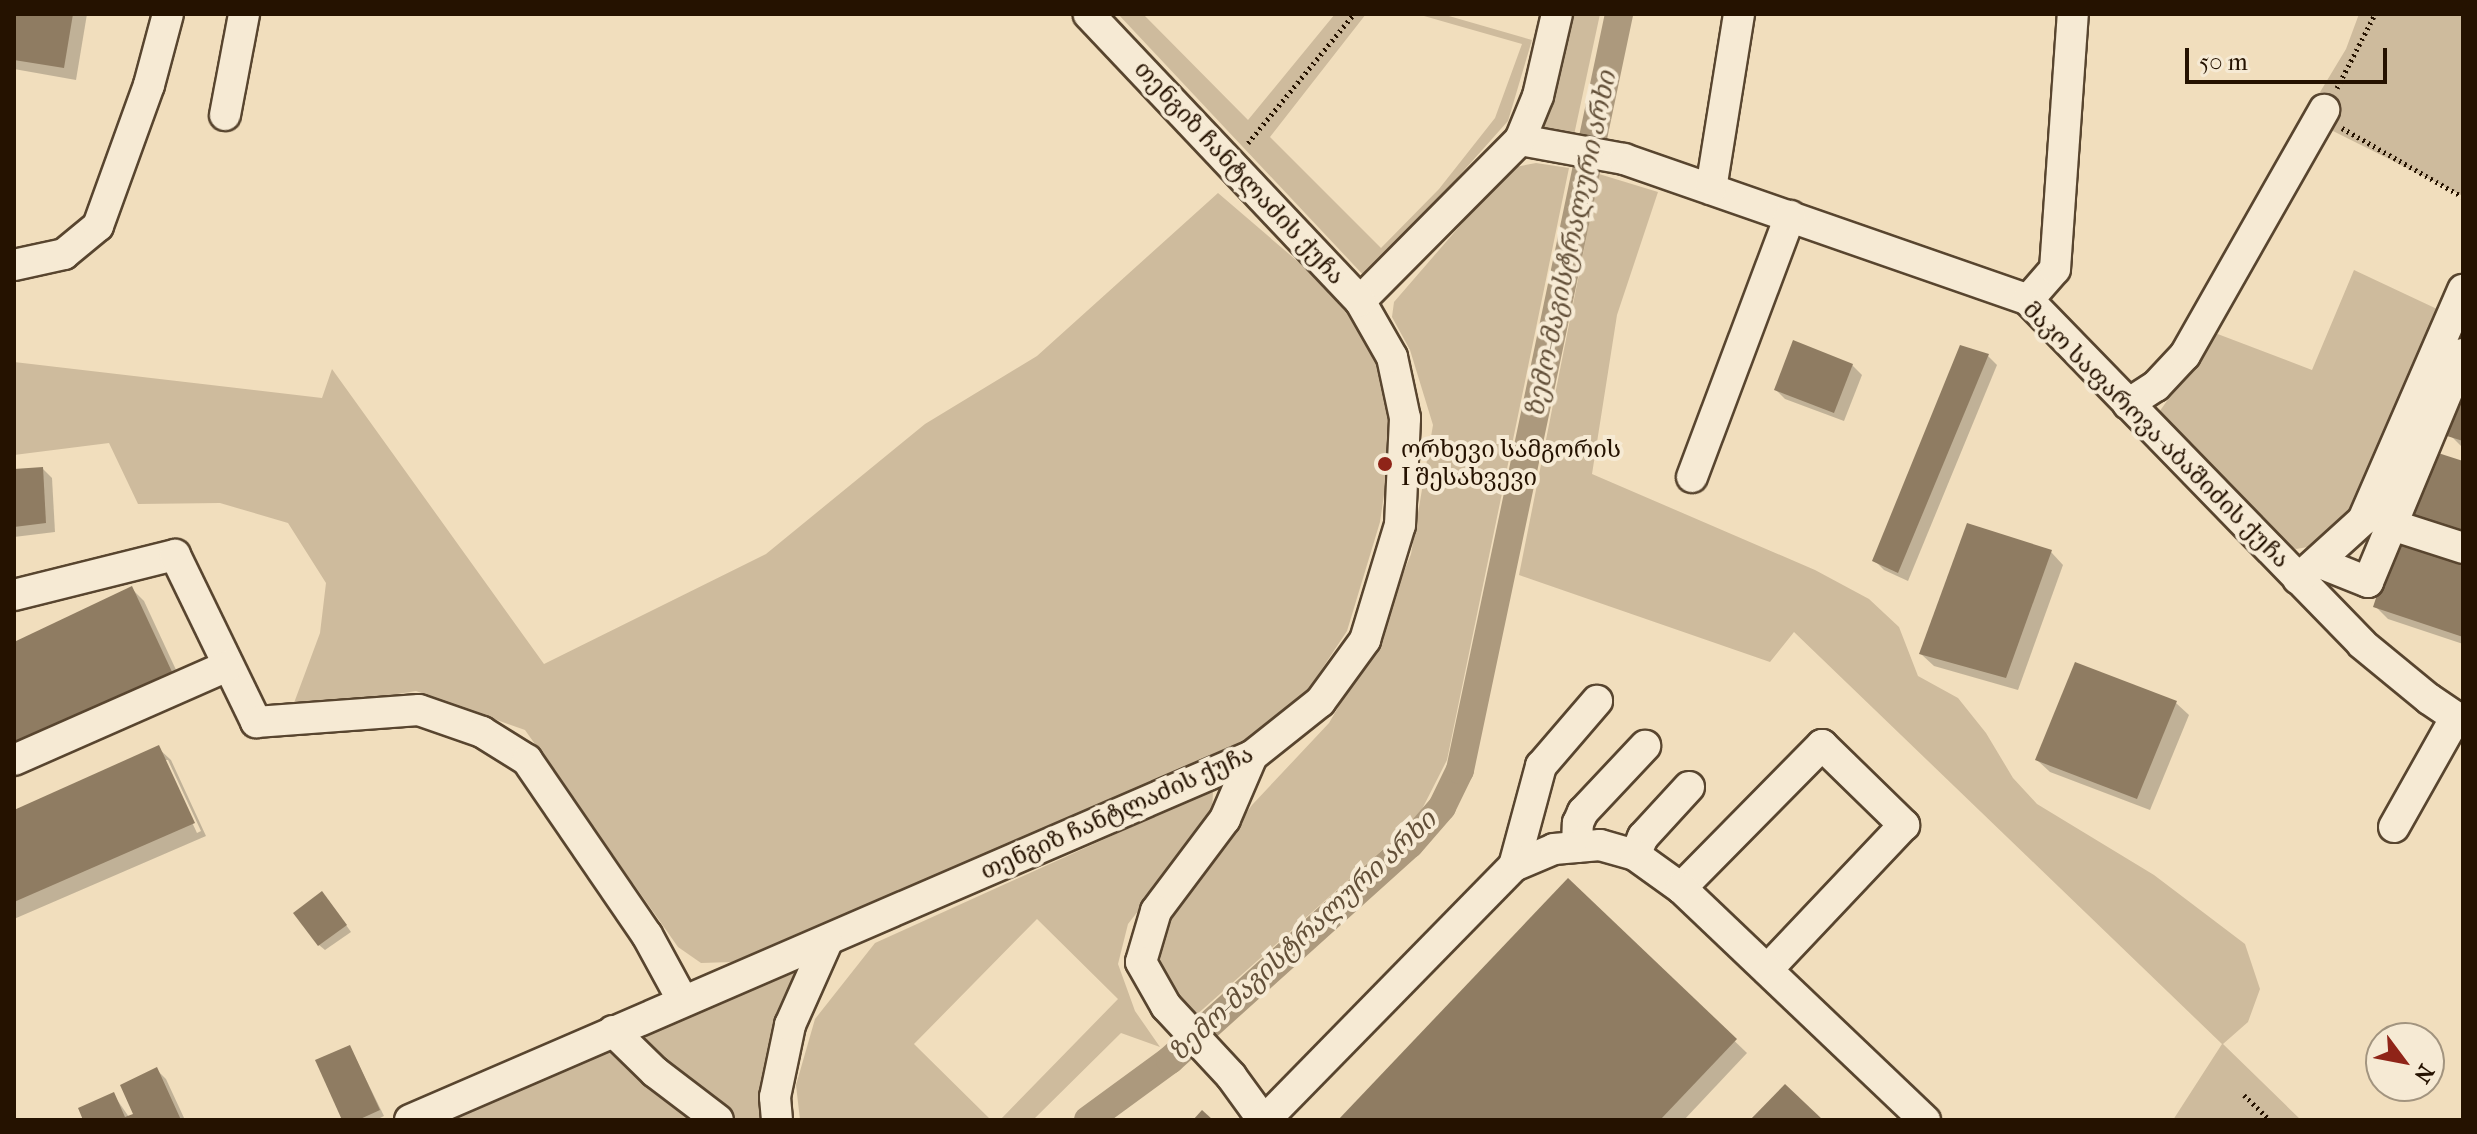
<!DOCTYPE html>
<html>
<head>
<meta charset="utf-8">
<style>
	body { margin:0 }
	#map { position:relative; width:2477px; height:1134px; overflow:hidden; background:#f1debd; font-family:"IM FELL French Canon","Noto Serif Georgian",serif }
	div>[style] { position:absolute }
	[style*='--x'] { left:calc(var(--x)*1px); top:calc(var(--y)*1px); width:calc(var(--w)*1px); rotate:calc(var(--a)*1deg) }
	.green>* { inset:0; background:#cebb9d }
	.shadow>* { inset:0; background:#0003 }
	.canal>* { height:28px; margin:-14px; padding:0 14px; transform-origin:14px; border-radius:14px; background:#ac997d }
	.building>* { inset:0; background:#8f7c62 }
	.path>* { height:5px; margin-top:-2.5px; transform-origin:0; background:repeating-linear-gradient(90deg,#251200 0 2px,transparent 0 6px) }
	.roads { filter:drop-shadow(2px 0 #58452f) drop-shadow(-2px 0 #58452f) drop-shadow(0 2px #58452f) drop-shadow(0 -2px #58452f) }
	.minor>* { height:30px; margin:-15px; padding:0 15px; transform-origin:15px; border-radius:15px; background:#f6ead4 }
	.dots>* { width:22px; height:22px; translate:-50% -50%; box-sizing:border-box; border:4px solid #f6ead4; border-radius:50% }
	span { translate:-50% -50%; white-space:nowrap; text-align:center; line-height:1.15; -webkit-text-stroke:8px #f6ead4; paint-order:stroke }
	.street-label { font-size:24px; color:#251200 }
	.poi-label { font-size:24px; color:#251200 }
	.left { translate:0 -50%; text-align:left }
	.water-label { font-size:26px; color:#624f38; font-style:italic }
	.frame { position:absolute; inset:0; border:16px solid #251200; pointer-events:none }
	.north { position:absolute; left:2365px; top:1022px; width:80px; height:80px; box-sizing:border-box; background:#f6ead4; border:2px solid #a2947f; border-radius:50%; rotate:122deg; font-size:22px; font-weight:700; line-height:32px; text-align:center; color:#251200 }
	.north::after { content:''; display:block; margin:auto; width:28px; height:36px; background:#8f2418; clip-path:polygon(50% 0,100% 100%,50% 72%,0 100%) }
	.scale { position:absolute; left:2185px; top:48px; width:202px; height:36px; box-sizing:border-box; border:4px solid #251200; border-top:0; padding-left:10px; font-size:24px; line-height:28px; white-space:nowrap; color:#251200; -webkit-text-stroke:6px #f6ead4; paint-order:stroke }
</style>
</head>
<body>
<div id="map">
	<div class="green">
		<div style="clip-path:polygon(1118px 14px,1143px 14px,1248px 120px,1335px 14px,1366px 14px,1270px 137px,1381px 248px,1439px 189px,1495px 118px,1522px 44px,1417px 14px,1442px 14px,1532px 40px,1508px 121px,1367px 279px)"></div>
		<div style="clip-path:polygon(1569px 14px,1600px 14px,1574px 135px,1542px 130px,1534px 118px)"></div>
		<div style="clip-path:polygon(2359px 14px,2463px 14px,2463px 196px,2305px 117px,2346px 49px)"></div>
		<div style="clip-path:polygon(1536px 163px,1569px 168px,1447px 760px,1417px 819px,1194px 1017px,1172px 988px,1160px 962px,1162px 933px,1252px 805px,1329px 723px,1375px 644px,1411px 554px,1433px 425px,1410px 350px,1392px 317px,1394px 302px,1510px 168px)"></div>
		<div style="clip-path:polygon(1599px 174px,1658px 192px,1617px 315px,1592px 474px,1815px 570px,1869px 599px,1899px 627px,1918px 676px,1958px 698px,1986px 733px,2013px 778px,2037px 804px,2154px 875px,2245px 944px,2260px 989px,2248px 1022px,2223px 1044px,2301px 1120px,2173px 1120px,2222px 1044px,1794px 632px,1770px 662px,1519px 575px)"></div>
		<div style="clip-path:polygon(1218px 193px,1352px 308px,1381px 369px,1390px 420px,1386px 481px,1380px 522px,1347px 631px,1304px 696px,1250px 739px,732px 962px,701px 963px,678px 947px,525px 730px,416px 691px,291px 711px,320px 633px,326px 583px,288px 523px,220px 503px,138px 504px,109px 443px,14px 455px,14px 362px,322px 398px,332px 369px,544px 664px,766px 554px,925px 424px,1037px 356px)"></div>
		<div style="clip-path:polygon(2354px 270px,2437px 309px,2353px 516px,2320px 545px,2296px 549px,2266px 533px,2157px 415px,2215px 333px,2312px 370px)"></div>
		<div style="clip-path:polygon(1213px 790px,1212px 816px,1128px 924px,1118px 964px,1135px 1011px,1160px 1047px,1121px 1033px,1033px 1120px,1000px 1120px,1118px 999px,1037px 919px,914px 1044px,991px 1120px,800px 1120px,796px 1085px,815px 1019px,875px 943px)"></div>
		<div style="clip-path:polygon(802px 970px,762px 1120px,432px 1120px,663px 1025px)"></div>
	</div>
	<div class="shadow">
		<div style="clip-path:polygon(14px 14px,87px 14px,76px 80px,14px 69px)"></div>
		<div style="clip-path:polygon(1988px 356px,1997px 365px,1908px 581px,1884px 570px,1874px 560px)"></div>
		<div style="clip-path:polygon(1852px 365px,1862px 375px,1844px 421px,1785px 399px,1776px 390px)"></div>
		<div style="clip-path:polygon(2463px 395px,2463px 448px,2450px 435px)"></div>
		<div style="clip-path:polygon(43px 469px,52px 478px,55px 532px,14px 537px,14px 471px)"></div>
		<div style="clip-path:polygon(2051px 552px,2063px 565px,2018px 690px,1934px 666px,1921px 654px)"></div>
		<div style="clip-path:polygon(2463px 562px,2463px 644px,2388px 619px,2375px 606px)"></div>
		<div style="clip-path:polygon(132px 589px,144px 601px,184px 687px,14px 644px)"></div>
		<div style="clip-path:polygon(2176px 703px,2189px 715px,2150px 810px,2050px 772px,2037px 760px)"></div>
		<div style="clip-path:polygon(evenodd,158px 748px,171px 760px,206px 836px,14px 919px,14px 813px,158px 748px,163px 760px,168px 760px,201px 831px,197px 833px,163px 760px)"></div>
		<div style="clip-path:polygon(1568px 881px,1747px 1053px,1684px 1120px,1340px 1120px)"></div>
		<div style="clip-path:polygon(328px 900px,351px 932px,325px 950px,319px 945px)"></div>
		<div style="clip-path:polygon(350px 1047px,384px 1116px,376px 1120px,344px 1120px)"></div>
		<div style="clip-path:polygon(157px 1070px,166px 1079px,185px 1120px,85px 1120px,113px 1094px,129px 1117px,136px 1115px)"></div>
	</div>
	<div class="canal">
		<div style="--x:1088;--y:1120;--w:102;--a:-36.2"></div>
		<div style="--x:1170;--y:1060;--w:323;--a:-42"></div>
		<div style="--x:1410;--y:844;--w:49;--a:-49.1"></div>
		<div style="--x:1442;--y:807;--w:41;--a:-64.1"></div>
		<div style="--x:1460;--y:770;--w:773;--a:-78.12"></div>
	</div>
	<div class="building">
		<div style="clip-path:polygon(14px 14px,73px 14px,64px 68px,14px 60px)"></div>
		<div style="clip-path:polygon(1793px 340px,1853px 364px,1834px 413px,1774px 390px)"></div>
		<div style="clip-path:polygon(1960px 345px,1989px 354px,1898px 573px,1872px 561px)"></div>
		<div style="clip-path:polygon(2462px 391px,2463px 391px,2463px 441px,2447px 436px)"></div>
		<div style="clip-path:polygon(2435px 452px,2463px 461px,2463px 538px,2412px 522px)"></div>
		<div style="clip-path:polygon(43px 467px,46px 523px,14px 527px,14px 469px)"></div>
		<div style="clip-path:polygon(1967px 523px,2052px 550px,2006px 678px,1919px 654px)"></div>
		<div style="clip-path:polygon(2396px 538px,2463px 560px,2463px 637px,2373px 607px)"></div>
		<div style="clip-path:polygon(132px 586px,173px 674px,14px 748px,14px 642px)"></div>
		<div style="clip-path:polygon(2075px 662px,2177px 701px,2137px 799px,2035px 760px)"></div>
		<div style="clip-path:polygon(159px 745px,195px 823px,14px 902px,14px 810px)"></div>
		<div style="clip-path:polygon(1568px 878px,1737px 1039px,1660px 1120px,1338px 1120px)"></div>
		<div style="clip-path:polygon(322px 891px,347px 925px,318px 946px,293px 913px)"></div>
		<div style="clip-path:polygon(350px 1045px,380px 1110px,358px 1120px,342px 1120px,315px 1060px)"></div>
		<div style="clip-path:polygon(157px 1067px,181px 1120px,83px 1120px,78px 1108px,114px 1092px,125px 1117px,133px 1114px,120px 1085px)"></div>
		<div style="clip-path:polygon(1785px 1084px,1823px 1120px,1750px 1120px)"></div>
		<div style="clip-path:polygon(1202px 1110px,1213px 1120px,1193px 1120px)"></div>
	</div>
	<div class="path">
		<div style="--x:2337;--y:88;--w:83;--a:-62.8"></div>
		<div style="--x:2342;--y:128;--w:139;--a:29.7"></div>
		<div style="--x:1248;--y:143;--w:167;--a:-50.6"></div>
		<div style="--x:2244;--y:1095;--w:36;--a:44"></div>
	</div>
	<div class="roads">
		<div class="minor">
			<div style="--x:225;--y:115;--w:103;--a:-79.3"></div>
			<div style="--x:1520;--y:140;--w:106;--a:10.4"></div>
			<div style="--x:1624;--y:159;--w:428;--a:19.2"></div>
			<div style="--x:2028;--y:300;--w:479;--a:45.8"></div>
			<div style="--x:2362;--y:644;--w:87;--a:39.4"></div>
			<div style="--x:2429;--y:699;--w:41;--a:34.1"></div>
			<div style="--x:1711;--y:189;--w:177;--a:-80.9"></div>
			<div style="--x:14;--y:265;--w:51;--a:-12.4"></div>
			<div style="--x:64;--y:254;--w:44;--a:-39.5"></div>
			<div style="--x:98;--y:226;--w:150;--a:-70.1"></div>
			<div style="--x:149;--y:85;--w:73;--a:-75"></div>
			<div style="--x:2028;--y:300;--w:41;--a:-48.9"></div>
			<div style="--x:2055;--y:269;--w:256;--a:-86"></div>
			<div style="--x:1360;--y:301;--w:227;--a:-45.2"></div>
			<div style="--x:1520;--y:140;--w:48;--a:-67.8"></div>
			<div style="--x:1538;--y:96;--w:84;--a:-77"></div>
			<div style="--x:2128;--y:404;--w:33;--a:-33"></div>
			<div style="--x:2156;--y:386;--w:42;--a:-46.9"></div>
			<div style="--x:2185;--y:355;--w:282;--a:-60.4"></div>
			<div style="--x:1692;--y:477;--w:279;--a:-69.4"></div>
			<div style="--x:2392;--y:525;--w:75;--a:17.9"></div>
			<div style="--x:2318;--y:562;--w:54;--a:21.8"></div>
			<div style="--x:2368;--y:582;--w:247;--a:-67.4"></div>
			<div style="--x:2298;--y:579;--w:88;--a:-42.2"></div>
			<div style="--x:2363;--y:520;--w:251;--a:-66.5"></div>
			<div style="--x:14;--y:595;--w:166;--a:-14"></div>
			<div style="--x:175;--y:555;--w:186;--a:64.1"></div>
			<div style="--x:256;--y:722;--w:163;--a:-4.2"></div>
			<div style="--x:419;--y:710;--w:67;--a:19.2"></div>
			<div style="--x:482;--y:732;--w:53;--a:31.9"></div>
			<div style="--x:527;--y:760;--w:212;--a:55.6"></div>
			<div style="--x:647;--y:935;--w:75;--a:61.4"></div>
			<div style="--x:1252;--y:756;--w:69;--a:113.2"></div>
			<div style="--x:1225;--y:819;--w:115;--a:126.9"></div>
			<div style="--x:1156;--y:911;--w:53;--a:106.4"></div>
			<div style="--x:1141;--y:962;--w:51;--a:60.4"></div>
			<div style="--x:1166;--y:1006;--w:96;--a:47.1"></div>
			<div style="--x:1231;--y:1076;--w:54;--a:54"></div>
			<div style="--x:14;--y:760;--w:233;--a:-23.8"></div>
			<div style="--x:2394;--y:827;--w:126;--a:-60.6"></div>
			<div style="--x:1577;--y:847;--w:24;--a:-88"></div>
			<div style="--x:1578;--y:823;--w:12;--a:-66"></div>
			<div style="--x:1583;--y:812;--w:91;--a:-46.8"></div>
			<div style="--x:1635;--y:855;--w:20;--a:-66"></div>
			<div style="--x:1643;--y:837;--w:68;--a:-47.4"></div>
			<div style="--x:1514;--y:866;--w:104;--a:-74.9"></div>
			<div style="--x:1541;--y:766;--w:86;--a:-49.3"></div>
			<div style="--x:1681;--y:888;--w:201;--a:-45.4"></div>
			<div style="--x:1822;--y:745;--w:115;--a:44.3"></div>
			<div style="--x:1904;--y:825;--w:199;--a:133.4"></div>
			<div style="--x:613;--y:1031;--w:59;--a:44.3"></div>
			<div style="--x:655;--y:1072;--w:79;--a:37.3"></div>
			<div style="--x:410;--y:1120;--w:917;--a:-23.38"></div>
			<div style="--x:1252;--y:756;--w:87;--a:-38.5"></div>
			<div style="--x:1320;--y:702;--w:77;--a:-54"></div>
			<div style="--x:1365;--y:640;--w:120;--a:-73.1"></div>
			<div style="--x:1400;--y:525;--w:107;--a:-87.3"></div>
			<div style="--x:1405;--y:418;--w:62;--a:-102"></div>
			<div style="--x:1392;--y:357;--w:64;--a:-119.7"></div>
			<div style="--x:1360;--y:301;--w:395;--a:-133.4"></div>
			<div style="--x:777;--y:1120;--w:23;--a:-95"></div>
			<div style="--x:775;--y:1097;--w:74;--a:-78.2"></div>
			<div style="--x:790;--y:1025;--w:91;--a:-66"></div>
			<div style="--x:1265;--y:1120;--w:356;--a:-45.6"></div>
			<div style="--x:1514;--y:866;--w:43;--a:-23"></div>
			<div style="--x:1554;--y:849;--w:46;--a:-5"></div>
			<div style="--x:1600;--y:845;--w:36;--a:16"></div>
			<div style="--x:1635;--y:855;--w:57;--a:35.7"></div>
			<div style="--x:1681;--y:888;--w:337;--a:43.6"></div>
		</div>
	</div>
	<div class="dots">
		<div style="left:1385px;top:464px;background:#8f2418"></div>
	</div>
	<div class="street-label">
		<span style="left:1239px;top:173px;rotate:47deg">თენგიზ ჩანტლაძის ქუჩა</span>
		<span style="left:2156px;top:435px;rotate:45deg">მაკო საფაროვა-აბაშიძის ქუჩა</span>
		<span style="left:1117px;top:813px;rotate:-24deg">თენგიზ ჩანტლაძის ქუჩა</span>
	</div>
	<div class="poi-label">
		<span class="left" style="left:1401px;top:464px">ორხევი სამგორის<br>I შესახვევი</span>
	</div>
	<div class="water-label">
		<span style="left:1571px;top:244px;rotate:-78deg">ზემო-მაგისტრალური არხი</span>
		<span style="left:1303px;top:936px;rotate:-43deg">ზემო-მაგისტრალური არხი</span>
	</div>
	<div class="frame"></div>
	<div class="north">N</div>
	<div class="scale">50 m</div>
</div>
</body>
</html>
